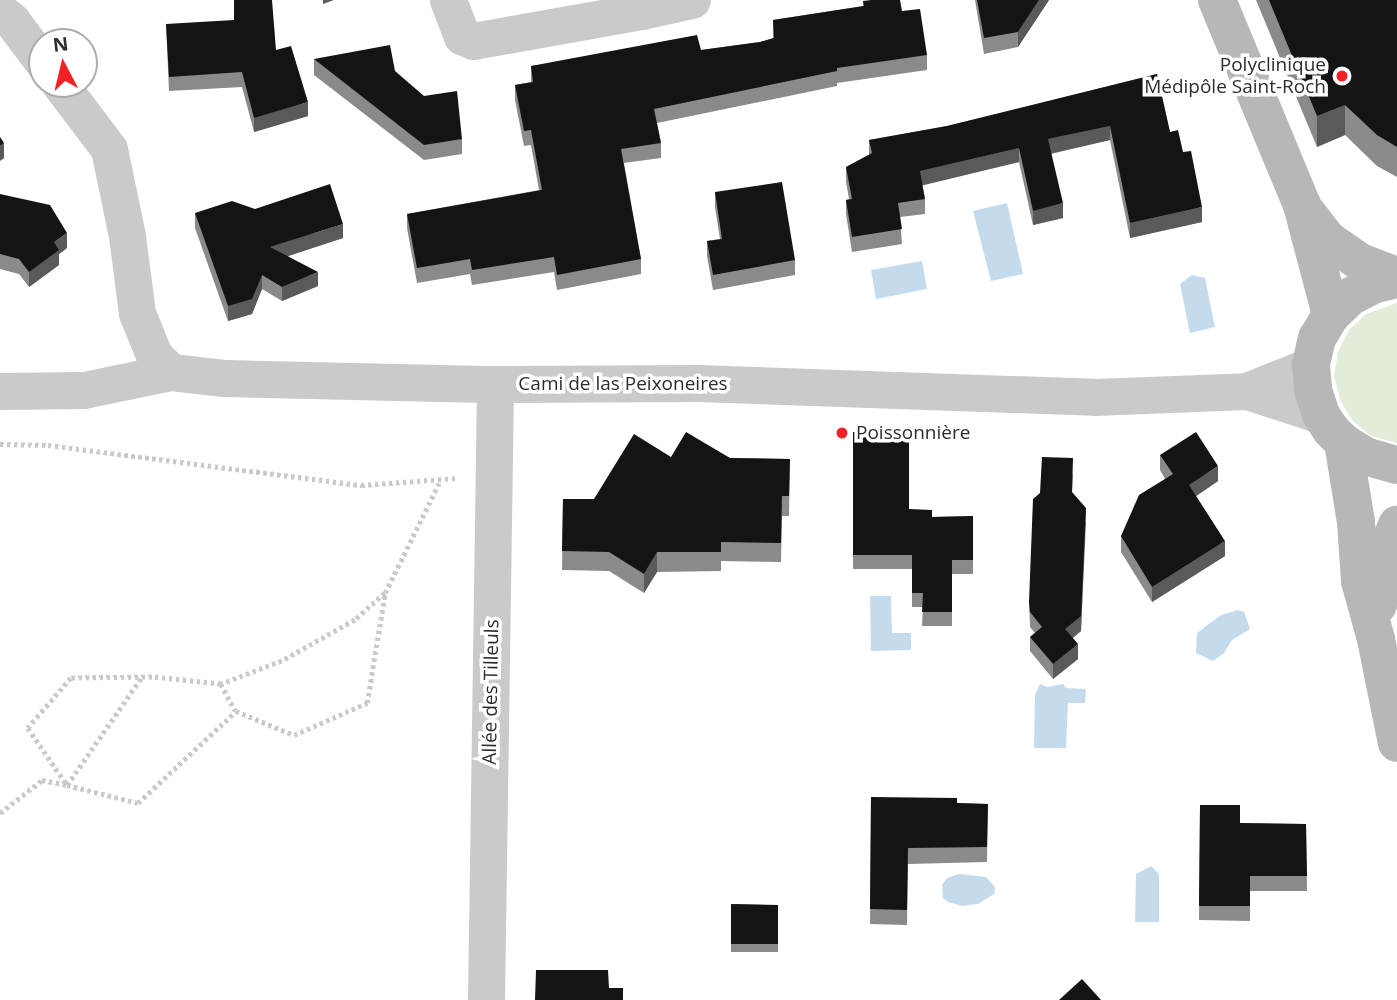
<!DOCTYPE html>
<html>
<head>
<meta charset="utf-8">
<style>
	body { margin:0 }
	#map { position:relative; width:1397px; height:1000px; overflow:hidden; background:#fff; font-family:"Open Sans",sans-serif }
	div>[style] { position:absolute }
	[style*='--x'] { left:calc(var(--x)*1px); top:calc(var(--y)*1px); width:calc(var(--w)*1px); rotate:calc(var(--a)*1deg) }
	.green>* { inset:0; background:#e2ecd9 }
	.water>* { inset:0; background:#c3dbed }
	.path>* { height:4.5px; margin-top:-2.25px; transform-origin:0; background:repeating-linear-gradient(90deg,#cacaca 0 3.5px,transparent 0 7px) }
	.street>* { height:37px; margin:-18.5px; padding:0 18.5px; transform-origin:18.5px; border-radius:18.5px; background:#cacaca }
	.secondary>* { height:38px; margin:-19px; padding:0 19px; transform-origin:19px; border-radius:19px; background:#b7b7b7 }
	.wall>* { inset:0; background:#8a8a8a }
	.shaded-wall>* { inset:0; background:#5a5a5a }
	.building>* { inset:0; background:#141414 }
	.dots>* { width:19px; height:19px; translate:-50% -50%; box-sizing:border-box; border:4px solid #fff; border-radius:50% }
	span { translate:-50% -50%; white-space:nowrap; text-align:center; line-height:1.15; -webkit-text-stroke:7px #fff; paint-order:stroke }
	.poi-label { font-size:19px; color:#2d2d2d }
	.right { translate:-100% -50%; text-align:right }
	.left { translate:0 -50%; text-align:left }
	.street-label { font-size:19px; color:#2d2d2d }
	.north { position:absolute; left:28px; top:28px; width:70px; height:70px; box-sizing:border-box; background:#fff; border:2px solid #ababab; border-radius:50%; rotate:353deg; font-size:19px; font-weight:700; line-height:28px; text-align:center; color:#2d2d2d }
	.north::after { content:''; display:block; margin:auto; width:24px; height:32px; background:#f22128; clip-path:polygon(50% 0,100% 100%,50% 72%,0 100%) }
</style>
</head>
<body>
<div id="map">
	<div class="green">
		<div style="clip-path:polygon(1397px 303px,1397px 443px,1371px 436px,1352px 420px,1340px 400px,1334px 376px,1338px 352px,1349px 330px,1366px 314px)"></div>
	</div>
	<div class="water">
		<div style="clip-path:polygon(1007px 203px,1023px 274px,991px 281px,973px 211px)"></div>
		<div style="clip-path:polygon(922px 261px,927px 289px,876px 299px,871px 270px)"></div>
		<div style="clip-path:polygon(1192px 275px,1205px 278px,1215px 327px,1190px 333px,1180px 284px)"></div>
		<div style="clip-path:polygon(870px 596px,891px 596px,892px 633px,911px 633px,911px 650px,871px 651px)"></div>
		<div style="clip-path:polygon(1238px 610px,1244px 612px,1250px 629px,1232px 640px,1224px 653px,1213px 661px,1196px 653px,1197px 633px,1221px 615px)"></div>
		<div style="clip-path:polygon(1040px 684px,1047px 687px,1063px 684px,1066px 688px,1086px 689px,1085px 703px,1068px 703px,1066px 748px,1034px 748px,1035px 695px)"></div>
		<div style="clip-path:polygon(1151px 866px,1159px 874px,1159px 922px,1135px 922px,1136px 874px)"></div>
		<div style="clip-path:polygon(959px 874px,986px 877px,995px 887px,994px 894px,978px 904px,962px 906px,948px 902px,943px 898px,942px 885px,947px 878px)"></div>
	</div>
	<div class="path">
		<div style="--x:0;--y:444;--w:48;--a:1.2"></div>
		<div style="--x:48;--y:445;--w:316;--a:7.3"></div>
		<div style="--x:361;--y:485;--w:97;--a:-4.1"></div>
		<div style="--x:385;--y:593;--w:40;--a:138"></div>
		<div style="--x:355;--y:620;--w:84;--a:150.7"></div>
		<div style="--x:282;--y:661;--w:65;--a:159.3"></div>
		<div style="--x:221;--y:684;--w:69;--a:-174.2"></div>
		<div style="--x:152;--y:677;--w:81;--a:179.3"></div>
		<div style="--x:71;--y:678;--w:66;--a:130.7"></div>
		<div style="--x:28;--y:728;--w:69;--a:55.6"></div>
		<div style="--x:67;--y:785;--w:73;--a:14.2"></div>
		<div style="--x:138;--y:803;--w:134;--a:-43.2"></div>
		<div style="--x:236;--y:711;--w:63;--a:22.5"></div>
		<div style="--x:294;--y:735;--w:80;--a:-23.7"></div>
		<div style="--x:367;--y:703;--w:111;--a:-80.7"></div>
		<div style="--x:385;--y:593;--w:125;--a:-63.8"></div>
		<div style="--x:221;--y:684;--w:30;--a:62"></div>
		<div style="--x:0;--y:813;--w:53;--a:-38.2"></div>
		<div style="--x:42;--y:780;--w:25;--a:11"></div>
		<div style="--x:67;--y:785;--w:130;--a:-55.3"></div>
	</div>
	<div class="street">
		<div style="--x:448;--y:0;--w:39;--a:69"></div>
		<div style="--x:462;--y:36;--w:12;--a:24"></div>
		<div style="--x:473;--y:41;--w:172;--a:-10.1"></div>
		<div style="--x:642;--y:11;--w:12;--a:-114"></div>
		<div style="--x:0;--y:11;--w:16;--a:40"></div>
		<div style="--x:12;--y:21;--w:50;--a:53.1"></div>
		<div style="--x:642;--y:11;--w:51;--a:-12.4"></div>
		<div style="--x:60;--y:84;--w:81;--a:53"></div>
		<div style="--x:109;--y:149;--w:89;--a:78.3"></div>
		<div style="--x:127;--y:236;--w:78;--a:82.6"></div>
		<div style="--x:137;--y:313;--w:45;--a:68"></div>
		<div style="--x:154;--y:355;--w:24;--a:45"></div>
		<div style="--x:0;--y:391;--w:84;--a:-0.7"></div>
		<div style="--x:84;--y:390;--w:89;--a:-11.7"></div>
		<div style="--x:171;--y:372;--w:53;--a:6.5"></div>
		<div style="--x:224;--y:378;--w:271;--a:1.3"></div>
		<div style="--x:495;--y:384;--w:203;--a:-0.3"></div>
		<div style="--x:698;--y:383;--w:396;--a:2"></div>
		<div style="--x:1094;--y:397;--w:153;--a:-2.2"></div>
		<div style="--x:1247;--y:391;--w:78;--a:18"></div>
		<div style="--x:1247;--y:391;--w:69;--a:-22.1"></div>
		<div style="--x:486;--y:1000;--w:616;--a:-89.16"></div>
	</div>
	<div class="secondary">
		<div style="--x:1217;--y:0;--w:222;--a:67.5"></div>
		<div style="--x:1302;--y:205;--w:114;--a:75.2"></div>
		<div style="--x:1307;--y:213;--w:33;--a:52"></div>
		<div style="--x:1327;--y:239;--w:40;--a:34.9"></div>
		<div style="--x:1360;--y:262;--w:40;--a:21"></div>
		<div style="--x:1397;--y:279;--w:23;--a:167"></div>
		<div style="--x:1375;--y:284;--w:27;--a:153"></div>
		<div style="--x:1351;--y:296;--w:28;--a:136"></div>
		<div style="--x:1331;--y:315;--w:27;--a:121"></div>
		<div style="--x:1317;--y:338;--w:28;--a:103"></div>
		<div style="--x:1311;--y:365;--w:25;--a:85"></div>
		<div style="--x:1313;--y:390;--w:26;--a:72"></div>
		<div style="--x:1321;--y:415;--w:18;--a:56"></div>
		<div style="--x:1331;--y:430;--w:17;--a:45"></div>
		<div style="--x:1343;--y:442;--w:26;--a:32"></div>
		<div style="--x:1365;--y:456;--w:33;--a:16"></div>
		<div style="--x:1343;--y:442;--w:81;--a:80.8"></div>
		<div style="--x:1356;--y:522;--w:59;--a:86.1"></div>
		<div style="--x:1360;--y:581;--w:60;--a:74.6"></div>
		<div style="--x:1376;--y:639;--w:106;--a:78.6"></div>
		<div style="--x:1378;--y:605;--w:36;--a:-88"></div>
		<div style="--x:1379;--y:569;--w:48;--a:-67.8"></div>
	</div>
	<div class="wall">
		<div style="clip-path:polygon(975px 0,1049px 0,1018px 47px,984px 54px)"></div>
		<div style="clip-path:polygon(1256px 0,1397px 0,1397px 177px,1377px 166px,1345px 135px,1317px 147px)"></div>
		<div style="clip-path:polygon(863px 1px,902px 11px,927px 55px,927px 70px,837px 83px,837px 86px,657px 123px,661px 143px,661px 158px,624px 163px,641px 259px,641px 274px,557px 290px,554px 272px,472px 285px,470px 274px,417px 283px,407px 228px,407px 214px,539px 190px,531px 145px,524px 146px,515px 100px,515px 85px,531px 82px,531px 66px,701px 50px,760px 42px,773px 38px,773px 20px,863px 6px)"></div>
		<div style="clip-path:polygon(166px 24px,276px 50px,308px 116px,254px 132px,242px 87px,169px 91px)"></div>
		<div style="clip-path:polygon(314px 59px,395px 71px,462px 139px,462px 154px,424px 160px,314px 75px)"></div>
		<div style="clip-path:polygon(1157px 74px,1170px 132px,1183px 152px,1202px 222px,1130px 238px,1110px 140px,1051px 154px,1063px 218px,1033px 225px,1019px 162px,922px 185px,925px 199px,925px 214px,900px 217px,902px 244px,852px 252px,846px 214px,846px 200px,849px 199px,846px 182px,846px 167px,869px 155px,869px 140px,947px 126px)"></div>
		<div style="clip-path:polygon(715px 192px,795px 260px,795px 275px,713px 290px,707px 256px,707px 241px,720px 239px,715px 207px)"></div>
		<div style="clip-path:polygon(0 194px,67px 248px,59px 254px,59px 265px,29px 287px,19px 274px,0 269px)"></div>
		<div style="clip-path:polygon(195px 213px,343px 238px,288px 256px,318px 286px,282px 301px,262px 289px,252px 314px,228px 321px,195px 228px)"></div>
		<div style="clip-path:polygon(853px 432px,909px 509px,932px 517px,973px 516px,973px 574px,952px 574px,952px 626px,922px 626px,923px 607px,912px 607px,912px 569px,853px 569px)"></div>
		<div style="clip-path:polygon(1160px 455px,1218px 481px,1196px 496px,1225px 556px,1152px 602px,1121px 552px,1121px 536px,1165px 479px,1160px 470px)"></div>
		<div style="clip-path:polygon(671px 457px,790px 459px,789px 516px,782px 516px,781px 562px,721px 561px,721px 571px,657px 572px,644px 593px,609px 571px,562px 570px,563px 499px,594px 499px)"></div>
		<div style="clip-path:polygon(1073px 473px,1072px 493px,1086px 523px,1081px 631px,1073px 638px,1078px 659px,1053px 679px,1030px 651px,1030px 637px,1035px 633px,1030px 627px,1029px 602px)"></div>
		<div style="clip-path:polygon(871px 797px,957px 803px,988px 804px,987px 862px,908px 864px,907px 925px,870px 924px)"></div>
		<div style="clip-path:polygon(1200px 805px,1240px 823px,1306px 824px,1307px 891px,1250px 891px,1250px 921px,1199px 920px)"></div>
		<div style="clip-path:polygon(731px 904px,778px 905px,778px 952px,731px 952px)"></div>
	</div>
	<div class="shaded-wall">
		<div style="clip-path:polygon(323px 0,334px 0,323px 4px)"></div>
		<div style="clip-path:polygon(1039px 0,1049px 0,1018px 47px,1018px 32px)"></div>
		<div style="clip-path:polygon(308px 102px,308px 116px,254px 132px,254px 118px)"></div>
		<div style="clip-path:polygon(1345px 105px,1345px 135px,1317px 147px,1317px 116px)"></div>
		<div style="clip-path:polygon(1110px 126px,1110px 140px,1048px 154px,1048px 139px)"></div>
		<div style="clip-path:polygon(4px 143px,4px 158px,0 161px,0 146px)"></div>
		<div style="clip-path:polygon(1019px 148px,1019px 162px,920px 186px,920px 171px)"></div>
		<div style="clip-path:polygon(1063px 203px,1063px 218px,1033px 225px,1033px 211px)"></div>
		<div style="clip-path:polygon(1202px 207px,1202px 222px,1130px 238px,1130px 223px)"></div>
		<div style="clip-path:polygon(343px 224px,343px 238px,270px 262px,270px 247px)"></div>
		<div style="clip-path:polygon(67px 233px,67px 248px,59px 254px,59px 265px,29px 287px,29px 272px,54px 242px)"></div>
		<div style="clip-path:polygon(318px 272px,318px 286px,282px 301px,282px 287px)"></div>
		<div style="clip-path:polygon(262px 275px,262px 289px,252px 314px,228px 321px,228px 306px)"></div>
		<div style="clip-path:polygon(1218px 466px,1218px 481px,1189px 501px,1189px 485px)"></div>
		<div style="clip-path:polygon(1086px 508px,1081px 631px,1065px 644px,1065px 629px)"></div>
		<div style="clip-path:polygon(1225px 541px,1225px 556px,1152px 602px,1152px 587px)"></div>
		<div style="clip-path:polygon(657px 552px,657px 572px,644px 593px,644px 574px)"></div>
		<div style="clip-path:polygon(1078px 644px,1078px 659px,1053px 679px,1053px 664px)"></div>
	</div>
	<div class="building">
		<div style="clip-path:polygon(234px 0,272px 0,276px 50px,291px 46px,308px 102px,254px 118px,242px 72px,169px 77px,166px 24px,234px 20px)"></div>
		<div style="clip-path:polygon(871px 0,900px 0,902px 11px,920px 9px,927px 55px,837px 68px,837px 71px,654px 109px,661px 143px,621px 149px,641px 259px,557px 275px,554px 257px,472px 270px,470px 259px,417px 268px,407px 214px,542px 190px,531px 130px,524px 131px,515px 85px,533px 82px,531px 66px,697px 35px,701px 50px,760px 42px,774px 38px,773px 20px,864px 6px,863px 1px)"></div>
		<div style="clip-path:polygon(977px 0,1039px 0,1018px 32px,984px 38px)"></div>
		<div style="clip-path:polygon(1269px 0,1397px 0,1397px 147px,1377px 135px,1345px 105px,1317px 116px)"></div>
		<div style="clip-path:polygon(390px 45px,395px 71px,424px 96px,457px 91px,462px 139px,424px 145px,314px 59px)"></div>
		<div style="clip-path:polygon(1157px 74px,1170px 132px,1178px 130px,1183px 152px,1191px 151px,1202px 207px,1130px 223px,1110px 126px,1048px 139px,1063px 203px,1033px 211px,1019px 148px,920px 171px,925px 199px,898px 203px,902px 229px,852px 237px,846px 200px,852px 199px,846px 167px,872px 153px,869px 140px,947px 126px)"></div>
		<div style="clip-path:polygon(0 137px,4px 143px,0 146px)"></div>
		<div style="clip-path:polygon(782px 182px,795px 260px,713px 275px,707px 241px,722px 239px,715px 192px)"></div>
		<div style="clip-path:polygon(330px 184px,343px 224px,270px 247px,318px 272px,282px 287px,262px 275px,252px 299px,228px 306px,195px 213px,232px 201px,255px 209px)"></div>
		<div style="clip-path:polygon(0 194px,50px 205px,67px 233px,54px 242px,59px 250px,29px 272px,19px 259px,0 254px)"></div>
		<div style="clip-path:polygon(686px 432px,730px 458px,790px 459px,789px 496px,782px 496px,781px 543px,721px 542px,721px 552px,657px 552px,644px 574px,609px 552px,562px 551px,563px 499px,594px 499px,634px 434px,671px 457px)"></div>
		<div style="clip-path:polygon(853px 432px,909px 432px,909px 509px,932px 510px,932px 517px,973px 516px,973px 560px,952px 560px,952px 612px,922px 612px,923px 593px,912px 593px,912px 555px,853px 555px)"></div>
		<div style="clip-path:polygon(1196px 432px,1218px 466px,1189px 485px,1225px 541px,1152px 587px,1121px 536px,1139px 495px,1173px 474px,1160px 455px)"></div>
		<div style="clip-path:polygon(1042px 457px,1073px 458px,1072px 492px,1086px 508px,1081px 616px,1065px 629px,1078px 644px,1053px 664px,1030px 637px,1042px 627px,1030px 612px,1029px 602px,1033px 499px,1040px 493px)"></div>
		<div style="clip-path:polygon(871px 797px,957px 798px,957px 803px,988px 804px,987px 847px,908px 848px,907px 910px,870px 909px)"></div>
		<div style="clip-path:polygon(1200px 805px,1240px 805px,1240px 823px,1306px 824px,1307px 876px,1250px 876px,1250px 906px,1199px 906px)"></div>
		<div style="clip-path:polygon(731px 904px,778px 905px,778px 944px,731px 944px)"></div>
		<div style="clip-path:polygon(536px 970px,608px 970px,609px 988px,623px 988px,623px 1000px,535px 1000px)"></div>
		<div style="clip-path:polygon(1082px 979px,1101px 1000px,1059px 1000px)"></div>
	</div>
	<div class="dots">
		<div style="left:1342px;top:76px;background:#f22128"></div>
		<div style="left:842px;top:433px;background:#f22128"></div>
	</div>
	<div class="poi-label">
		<span class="right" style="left:1326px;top:76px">Polyclinique<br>Médipôle Saint-Roch</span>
		<span class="left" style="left:856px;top:433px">Poissonnière</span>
	</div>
	<div class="street-label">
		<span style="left:623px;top:384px">Cami de las Peixoneires</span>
		<span style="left:491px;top:692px;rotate:-89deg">Allée des Tilleuls</span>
	</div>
	<div class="north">N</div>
</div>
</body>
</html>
